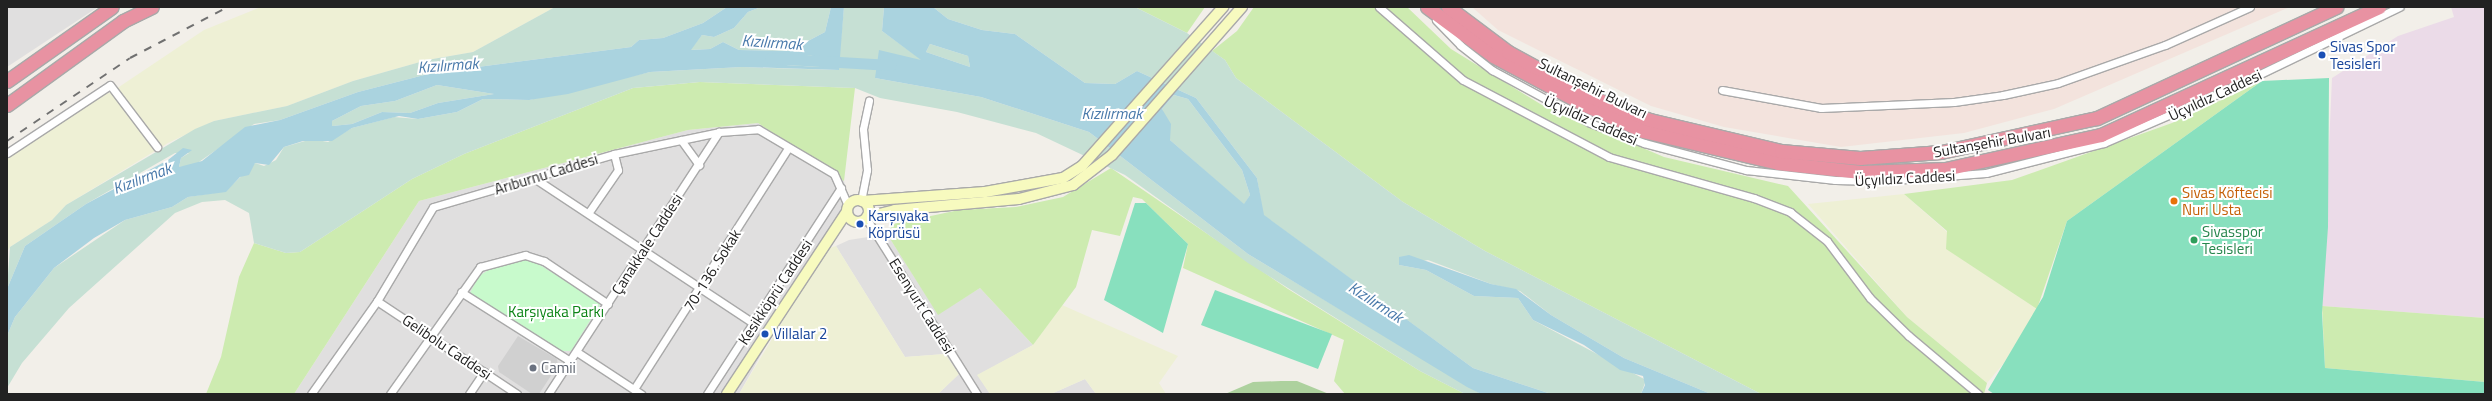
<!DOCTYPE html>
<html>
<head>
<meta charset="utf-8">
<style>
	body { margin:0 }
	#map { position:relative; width:2492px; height:401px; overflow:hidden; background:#f2efe9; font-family:"Titillium Web",sans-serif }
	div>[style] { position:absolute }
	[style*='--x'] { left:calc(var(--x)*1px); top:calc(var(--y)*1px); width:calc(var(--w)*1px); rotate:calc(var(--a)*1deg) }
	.residential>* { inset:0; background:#e0dfdf }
	.industrial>* { inset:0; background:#ebdbe8 }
	.religious>* { inset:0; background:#d0d0d0 }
	.military>* { inset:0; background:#f3e3dd }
	.farmland>* { inset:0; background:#eef0d5 }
	.grass>* { inset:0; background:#cdebb0 }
	.forest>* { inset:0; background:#add19e }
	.wetland>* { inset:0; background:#c6e0d4 }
	.park>* { inset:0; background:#c8facc }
	.pitch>* { inset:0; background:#88e0be }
	.water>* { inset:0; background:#aad3df }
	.river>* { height:11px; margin:-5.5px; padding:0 5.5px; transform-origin:5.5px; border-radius:5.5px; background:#aad3df }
	.roads { filter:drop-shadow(1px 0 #a9a9a9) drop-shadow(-1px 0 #a9a9a9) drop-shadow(0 1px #a9a9a9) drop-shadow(0 -1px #a9a9a9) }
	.street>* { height:7px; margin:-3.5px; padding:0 3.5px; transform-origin:3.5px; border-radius:3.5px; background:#fff }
	.secondary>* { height:10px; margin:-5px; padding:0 5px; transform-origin:5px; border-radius:5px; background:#f7fabf }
	.secondary>.ring { margin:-5px; padding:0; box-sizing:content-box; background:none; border:10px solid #f7fabf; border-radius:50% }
	.highway>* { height:13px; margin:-6.5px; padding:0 6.5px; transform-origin:6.5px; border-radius:6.5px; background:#e892a2 }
	.rail>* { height:2px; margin-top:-1px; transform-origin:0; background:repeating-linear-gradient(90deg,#707070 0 8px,transparent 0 16px) }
	.dots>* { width:11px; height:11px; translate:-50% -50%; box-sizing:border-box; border:2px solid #fff; border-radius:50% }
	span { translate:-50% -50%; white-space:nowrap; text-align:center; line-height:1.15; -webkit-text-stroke:4px #fff; paint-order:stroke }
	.transit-label { font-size:15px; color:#164399 }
	.left { translate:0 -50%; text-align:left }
	.street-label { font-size:15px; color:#222 }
	.food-label { font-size:15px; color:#c56008 }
	.leisure-label { font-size:15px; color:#27864d }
	.park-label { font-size:15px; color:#0c8416 }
	.worship-label { font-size:15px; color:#5b616d }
	.water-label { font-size:16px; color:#4a7aab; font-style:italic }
	.frame { position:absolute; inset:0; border:8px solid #222; pointer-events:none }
</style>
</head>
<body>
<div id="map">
	<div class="residential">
		<div style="clip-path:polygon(7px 7px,98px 7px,7px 67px)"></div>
		<div style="clip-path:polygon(758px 123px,844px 181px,849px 198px,739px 394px,294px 394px,419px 201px,688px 130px)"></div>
		<div style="clip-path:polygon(887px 234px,938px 314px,980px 288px,1033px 345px,978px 375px,990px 394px,938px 394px,959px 374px,945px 354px,905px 357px,836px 246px,849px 240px)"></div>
		<div style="clip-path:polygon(1085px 379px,1096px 394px,1051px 394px)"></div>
	</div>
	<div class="industrial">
		<div style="clip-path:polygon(2451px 7px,2485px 7px,2485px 318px,2322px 306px,2332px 78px,2398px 36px,2454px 17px)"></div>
	</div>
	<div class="religious">
		<div style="clip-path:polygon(518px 336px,557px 359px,558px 365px,539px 394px,532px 394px,499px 372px,498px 366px)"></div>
	</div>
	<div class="military">
		<div style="clip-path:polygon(1472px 7px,2290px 7px,2054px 109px,1964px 133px,1841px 147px,1724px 127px,1651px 106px,1498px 30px)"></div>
	</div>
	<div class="farmland">
		<div style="clip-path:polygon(261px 7px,555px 7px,473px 52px,427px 60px,353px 81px,287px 106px,214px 121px,168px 143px,66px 205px,52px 220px,10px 247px,7px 252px,7px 159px,100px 94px,110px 93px,204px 30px)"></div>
		<div style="clip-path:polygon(1904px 194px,1947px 232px,1947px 249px,2037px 309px,2004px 363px,1987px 383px,1907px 317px,1808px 204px)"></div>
		<div style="clip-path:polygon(836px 246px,905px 357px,945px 354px,959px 374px,938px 394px,739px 394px,826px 249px)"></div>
		<div style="clip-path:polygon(1062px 305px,1178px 356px,1159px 383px,1166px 394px,1096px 394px,1085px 379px,1051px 394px,990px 394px,977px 375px,1033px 345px)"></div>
	</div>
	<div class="grass">
		<div style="clip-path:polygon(1135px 7px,1205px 7px,1187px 33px)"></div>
		<div style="clip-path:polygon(1254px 7px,1407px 7px,1451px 49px,1542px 105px,1664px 157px,1788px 186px,1907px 317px,1987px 383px,1984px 394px,1761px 394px,1485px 251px,1403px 202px,1236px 78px,1225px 60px,1212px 51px,1237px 31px)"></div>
		<div style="clip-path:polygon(2262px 81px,2067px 221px,2037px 309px,1946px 249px,1947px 231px,1904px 194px,2012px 180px,2172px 123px)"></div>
		<div style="clip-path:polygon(700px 82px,855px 88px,844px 181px,758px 123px,688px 130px,419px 201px,294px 394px,206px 394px,221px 357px,239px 277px,254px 243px,286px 253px,300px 252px,412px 179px,464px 154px,633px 88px)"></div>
		<div style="clip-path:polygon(1111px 168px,1288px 289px,1420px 371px,1465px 394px,1345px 394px,1334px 381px,1344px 340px,1183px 268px,1188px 244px,1142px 199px,1133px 197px,1120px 236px,1092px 230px,1076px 287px,1033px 345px,980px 288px,938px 315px,887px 234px,893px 224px,959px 210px,1016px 207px,1063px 197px)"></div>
		<div style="clip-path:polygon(2322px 306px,2485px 318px,2485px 382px,2325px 368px)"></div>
	</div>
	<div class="forest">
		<div style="clip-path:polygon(1281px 381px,1297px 381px,1329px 394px,1225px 394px,1253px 382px)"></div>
	</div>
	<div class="wetland">
		<div style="clip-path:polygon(555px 7px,727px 7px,703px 23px,663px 38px,639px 40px,631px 47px,432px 73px,358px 92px,280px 120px,254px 124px,193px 166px,179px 167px,181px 158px,189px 153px,175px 153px,86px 204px,25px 246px,7px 289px,10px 247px,52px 220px,66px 205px,195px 129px,214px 121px,287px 106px,353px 81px,427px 60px,473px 52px)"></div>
		<div style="clip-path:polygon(761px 7px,831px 7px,825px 32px,789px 51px,739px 50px,723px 42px,710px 49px,690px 50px,702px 35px,714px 37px,734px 28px,748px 12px)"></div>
		<div style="clip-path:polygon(844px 7px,884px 7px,882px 31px,922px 60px,875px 78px,981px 97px,1089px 132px,1248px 254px,1481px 394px,1465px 394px,1420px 371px,1248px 263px,1125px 175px,1036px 133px,957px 112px,880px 98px,855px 88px,700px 82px,633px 88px,464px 154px,412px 179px,300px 252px,286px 253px,254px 243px,249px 213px,225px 200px,202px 202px,175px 213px,69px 308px,22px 363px,7px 388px,7px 336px,15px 317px,54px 268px,125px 220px,172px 207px,188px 197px,226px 191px,255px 163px,264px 166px,276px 160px,284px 147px,312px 139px,328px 142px,352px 128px,394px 117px,418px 119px,457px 112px,483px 99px,529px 100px,650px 72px,742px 67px,838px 70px)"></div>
		<div style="clip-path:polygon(933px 7px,1135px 7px,1187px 33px,1225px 60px,1236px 78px,1403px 202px,1485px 251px,1761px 394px,1711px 394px,1624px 358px,1551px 315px,1520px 291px,1491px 284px,1428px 260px,1399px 265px,1426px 270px,1474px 296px,1518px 298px,1533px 320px,1646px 380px,1641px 394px,1551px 394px,1473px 368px,1263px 215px,1257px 178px,1196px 98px,1137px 71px,1115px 84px,1085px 83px,1015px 34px,982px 30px,948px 19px)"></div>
		<div style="clip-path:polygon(930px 44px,968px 56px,970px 67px,926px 52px)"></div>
		<div style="clip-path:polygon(810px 55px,820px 59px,819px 67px,786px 65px,784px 58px)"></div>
		<div style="clip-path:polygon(437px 85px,494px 94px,438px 103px,410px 113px,382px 112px,352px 124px,332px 126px,332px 121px,361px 106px,395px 101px)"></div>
		<div style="clip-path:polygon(1174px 95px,1188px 99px,1242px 170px,1250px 195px,1244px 205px,1170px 140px,1162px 109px)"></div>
	</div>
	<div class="park">
		<div style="clip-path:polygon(525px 260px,535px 262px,601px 303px,571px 351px,559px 351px,470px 293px,479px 276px,490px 269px)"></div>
	</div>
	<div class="pitch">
		<div style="clip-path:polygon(2329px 78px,2328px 227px,2322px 313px,2325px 368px,2485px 382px,2485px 394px,1994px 394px,1988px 390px,2043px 297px,2067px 221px,2262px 81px)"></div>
		<div style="clip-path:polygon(1135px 203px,1146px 203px,1188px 244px,1163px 333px,1104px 300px)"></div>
		<div style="clip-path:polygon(1215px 290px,1332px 334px,1318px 369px,1201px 325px)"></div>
	</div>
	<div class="water">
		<div style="clip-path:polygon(evenodd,727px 7px,761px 7px,748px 12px,734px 28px,714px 37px,702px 35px,691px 50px,710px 49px,723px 42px,739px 50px,789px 51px,825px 32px,831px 7px,844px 7px,839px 70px,742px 67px,650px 72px,568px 94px,529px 100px,483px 99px,457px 112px,418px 119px,399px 116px,352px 128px,332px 141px,303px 141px,284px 147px,269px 165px,255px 163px,249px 175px,240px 177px,226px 192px,188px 197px,172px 207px,125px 220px,94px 238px,54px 268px,15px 317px,7px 336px,7px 289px,25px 246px,86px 204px,168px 160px,183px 148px,192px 150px,181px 158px,179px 167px,202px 161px,245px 127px,280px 120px,358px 92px,432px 73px,631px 47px,639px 40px,663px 38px,703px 23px,727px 7px,810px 55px,820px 59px,819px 67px,786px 65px,785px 58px,810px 55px,727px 7px,437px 85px,494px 94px,438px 103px,410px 113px,382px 112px,352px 124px,332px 126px,332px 121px,361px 106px,395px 101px,437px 85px)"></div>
		<div style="clip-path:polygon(evenodd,884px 7px,933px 7px,948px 19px,982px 30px,1015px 34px,1085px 83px,1115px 84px,1137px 71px,1196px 98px,1257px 178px,1264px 215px,1473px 368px,1551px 394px,1481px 394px,1467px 387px,1248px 254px,1089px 132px,981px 97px,875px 78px,879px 50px,921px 60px,882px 31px,884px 7px,930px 44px,968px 56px,970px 67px,926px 52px,930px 44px,884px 7px,1174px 95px,1188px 99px,1242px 170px,1250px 195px,1244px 204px,1170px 140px,1171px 124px,1162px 109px,1174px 95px)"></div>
		<div style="clip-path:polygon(1409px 255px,1491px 284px,1516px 289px,1551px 315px,1624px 358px,1711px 394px,1641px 394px,1645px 385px,1643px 376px,1620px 370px,1584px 345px,1533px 320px,1518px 298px,1474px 296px,1426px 270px,1399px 265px,1399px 257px)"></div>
	</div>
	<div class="river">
		<div style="--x:770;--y:58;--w:121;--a:3.3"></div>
	</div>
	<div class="roads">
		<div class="street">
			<div style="--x:1379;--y:7;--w:111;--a:41"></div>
			<div style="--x:1463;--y:80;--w:165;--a:27.8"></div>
			<div style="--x:1609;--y:157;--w:151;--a:15.8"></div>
			<div style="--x:1754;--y:198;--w:39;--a:21"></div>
			<div style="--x:1790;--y:212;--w:47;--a:38.1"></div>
			<div style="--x:1827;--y:241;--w:71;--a:53"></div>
			<div style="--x:1870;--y:298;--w:54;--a:44.3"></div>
			<div style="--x:1909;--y:336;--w:90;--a:40"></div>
			<div style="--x:1436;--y:20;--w:35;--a:46"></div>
			<div style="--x:1460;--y:45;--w:41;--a:38"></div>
			<div style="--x:1492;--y:70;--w:111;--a:28.4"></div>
			<div style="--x:1590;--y:123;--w:58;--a:20.3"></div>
			<div style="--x:1644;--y:143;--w:106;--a:14.8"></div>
			<div style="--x:1746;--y:170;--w:90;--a:6.4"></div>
			<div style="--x:1835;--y:180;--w:46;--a:1.2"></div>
			<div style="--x:1881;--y:181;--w:105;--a:-4.4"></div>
			<div style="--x:1986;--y:173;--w:122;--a:-14.3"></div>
			<div style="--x:2104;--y:143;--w:138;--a:-23.4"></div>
			<div style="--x:2231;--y:88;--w:187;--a:-25.7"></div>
			<div style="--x:1722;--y:90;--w:101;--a:10.3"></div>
			<div style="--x:1821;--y:108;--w:133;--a:-2.6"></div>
			<div style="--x:1954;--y:102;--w:49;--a:-8.1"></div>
			<div style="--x:2003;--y:95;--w:56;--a:-12.3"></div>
			<div style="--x:2058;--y:83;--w:114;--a:-19.6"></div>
			<div style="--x:2165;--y:45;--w:93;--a:-24.1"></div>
			<div style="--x:681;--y:140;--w:31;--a:54"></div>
			<div style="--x:7;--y:153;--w:123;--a:-33.4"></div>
			<div style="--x:110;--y:85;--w:78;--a:52.8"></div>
			<div style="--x:534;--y:178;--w:265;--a:33.5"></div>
			<div style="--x:861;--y:201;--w:32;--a:-79"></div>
			<div style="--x:867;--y:170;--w:41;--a:-95.6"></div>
			<div style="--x:863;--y:129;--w:29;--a:-78"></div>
			<div style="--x:589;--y:212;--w:51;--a:-55.4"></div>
			<div style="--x:618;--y:170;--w:16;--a:-104"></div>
			<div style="--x:866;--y:218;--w:208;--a:57.8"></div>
			<div style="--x:461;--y:292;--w:129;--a:32.3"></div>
			<div style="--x:377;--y:301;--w:168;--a:33.6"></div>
			<div style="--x:577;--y:352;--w:77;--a:33.3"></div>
			<div style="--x:634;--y:389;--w:286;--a:-57.4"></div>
			<div style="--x:311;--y:394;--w:114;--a:-54.6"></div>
			<div style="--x:377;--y:301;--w:109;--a:-59.2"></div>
			<div style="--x:433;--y:207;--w:189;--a:-16.3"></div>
			<div style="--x:614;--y:154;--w:107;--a:-11.8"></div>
			<div style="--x:719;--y:132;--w:39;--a:-4"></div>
			<div style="--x:758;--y:129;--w:88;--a:30.6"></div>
			<div style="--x:834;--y:174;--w:35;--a:66"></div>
			<div style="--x:390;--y:394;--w:156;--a:-54.7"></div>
			<div style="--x:480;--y:267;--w:47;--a:-14.9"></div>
			<div style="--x:525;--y:255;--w:20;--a:18"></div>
			<div style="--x:544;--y:261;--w:77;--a:33.9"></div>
			<div style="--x:469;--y:394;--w:27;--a:-56"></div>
			<div style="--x:548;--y:394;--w:313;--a:-56.9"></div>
			<div style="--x:707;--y:394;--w:246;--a:-57"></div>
		</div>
		<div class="secondary">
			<div class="ring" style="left:847px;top:200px;width:12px;height:12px"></div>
			<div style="--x:862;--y:201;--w:123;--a:-4.2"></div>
			<div style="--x:985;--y:192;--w:79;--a:-10.2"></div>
			<div style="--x:1063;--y:178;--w:22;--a:-32"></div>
			<div style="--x:1082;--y:166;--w:213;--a:-48.4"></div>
			<div style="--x:867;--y:217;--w:29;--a:-14"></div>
			<div style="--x:895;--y:210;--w:124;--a:-5.1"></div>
			<div style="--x:1019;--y:199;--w:56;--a:-14.5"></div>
			<div style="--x:1073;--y:185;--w:49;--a:-37.6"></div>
			<div style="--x:1112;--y:155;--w:197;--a:-48.7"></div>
			<div style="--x:727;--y:394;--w:219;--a:-56.7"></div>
		</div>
		<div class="highway">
			<div style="--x:1427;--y:7;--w:82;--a:36.6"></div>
			<div style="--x:1493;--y:56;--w:104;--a:28"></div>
			<div style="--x:1585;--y:105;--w:64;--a:24.1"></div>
			<div style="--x:1643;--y:131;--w:139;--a:13.3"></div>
			<div style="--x:1778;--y:163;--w:83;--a:6.2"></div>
			<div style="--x:1861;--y:172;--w:84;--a:-2"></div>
			<div style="--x:1945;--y:169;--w:160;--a:-12.3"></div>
			<div style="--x:2101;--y:135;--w:306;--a:-24.7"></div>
			<div style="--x:1448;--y:7;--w:75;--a:36.9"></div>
			<div style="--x:1508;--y:52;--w:92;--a:28.5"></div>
			<div style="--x:1589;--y:96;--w:66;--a:21.5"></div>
			<div style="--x:1650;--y:120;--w:135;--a:13.3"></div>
			<div style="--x:1781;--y:151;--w:79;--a:5.1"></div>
			<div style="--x:1860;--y:158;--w:81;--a:-4.2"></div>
			<div style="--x:1941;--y:152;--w:160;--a:-12.3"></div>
			<div style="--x:2097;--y:118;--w:264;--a:-24.9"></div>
			<div style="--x:7;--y:81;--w:128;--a:-35.2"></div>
			<div style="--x:7;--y:105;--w:143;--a:-35.9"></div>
			<div style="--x:123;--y:21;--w:32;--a:-26"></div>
		</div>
	</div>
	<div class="rail">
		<div style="--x:7;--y:141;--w:148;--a:-34"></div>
		<div style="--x:130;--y:58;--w:110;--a:-27.5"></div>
	</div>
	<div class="dots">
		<div style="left:2322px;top:55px;background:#1a4fb4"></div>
		<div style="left:2174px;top:201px;background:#e8710a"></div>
		<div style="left:860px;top:224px;background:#1a4fb4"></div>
		<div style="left:2194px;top:240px;background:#2e9e5b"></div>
		<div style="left:765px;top:334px;background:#1a4fb4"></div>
		<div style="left:533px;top:368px;background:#6b7280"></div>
	</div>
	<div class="transit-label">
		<span class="left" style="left:2330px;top:55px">Sivas Spor<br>Tesisleri</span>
		<span class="left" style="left:868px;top:224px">Karşıyaka<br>Köprüsü</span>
		<span class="left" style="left:773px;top:334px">Villalar 2</span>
	</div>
	<div class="street-label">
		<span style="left:1593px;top:88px;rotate:26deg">Sultanşehir Bulvarı</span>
		<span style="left:2215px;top:95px;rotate:-25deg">Üçyıldız Caddesi</span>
		<span style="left:1591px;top:120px;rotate:24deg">Üçyıldız Caddesi</span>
		<span style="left:1992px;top:142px;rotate:-10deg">Sultanşehir Bulvarı</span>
		<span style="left:546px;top:174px;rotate:-17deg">Arıburnu Caddesi</span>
		<span style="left:1905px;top:178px;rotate:-3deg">Üçyıldız Caddesi</span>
		<span style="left:647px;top:244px;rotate:-57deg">Çanakkale Caddesi</span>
		<span style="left:712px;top:270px;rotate:-58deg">70-136. Sokak</span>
		<span style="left:775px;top:292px;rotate:-57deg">Kesikköprü Caddesi</span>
		<span style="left:922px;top:306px;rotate:58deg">Esenyurt Caddesi</span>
		<span style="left:447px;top:347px;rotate:34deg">Gelibolu Caddesi</span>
	</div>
	<div class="food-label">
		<span class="left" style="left:2182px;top:201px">Sivas Köftecisi<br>Nuri Usta</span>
	</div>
	<div class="leisure-label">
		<span class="left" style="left:2202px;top:240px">Sivasspor<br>Tesisleri</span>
	</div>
	<div class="park-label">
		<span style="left:556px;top:312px">Karşıyaka Parkı</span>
	</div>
	<div class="worship-label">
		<span class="left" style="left:541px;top:368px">Camii</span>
	</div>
	<div class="water-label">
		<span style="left:772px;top:42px;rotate:4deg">Kızılırmak</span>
		<span style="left:448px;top:65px;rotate:-4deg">Kızılırmak</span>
		<span style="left:1112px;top:113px">Kızılırmak</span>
		<span style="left:142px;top:178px;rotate:-21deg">Kızılırmak</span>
		<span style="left:1376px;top:302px;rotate:33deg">Kızılırmak</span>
	</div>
	<div class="frame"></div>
</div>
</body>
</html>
